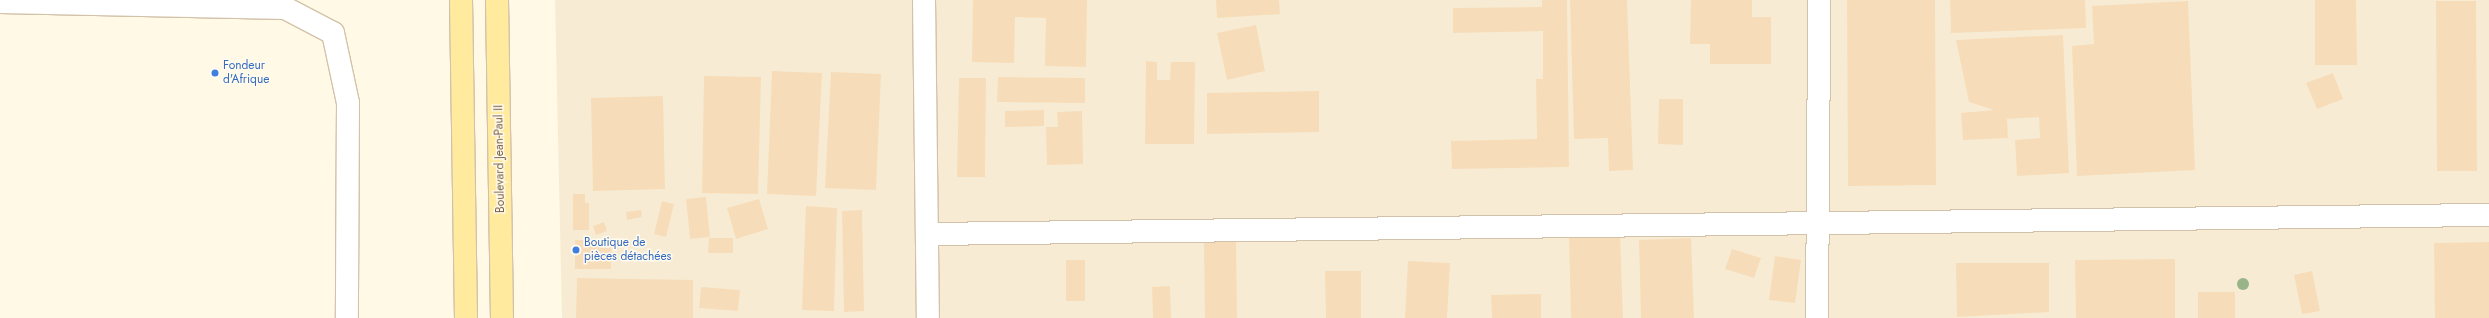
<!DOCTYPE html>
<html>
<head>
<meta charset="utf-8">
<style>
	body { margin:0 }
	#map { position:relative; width:2489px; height:318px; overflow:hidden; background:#fff9e6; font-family:Jost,sans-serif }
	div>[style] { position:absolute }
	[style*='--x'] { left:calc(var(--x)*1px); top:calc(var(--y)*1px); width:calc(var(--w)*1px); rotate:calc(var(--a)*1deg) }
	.residential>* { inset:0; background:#f7ecd3 }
	.building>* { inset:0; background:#f7dcba }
	.roads { filter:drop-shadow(1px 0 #d3c2aa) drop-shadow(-1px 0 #d3c2aa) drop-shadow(0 1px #d3c2aa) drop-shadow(0 -1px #d3c2aa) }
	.minor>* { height:22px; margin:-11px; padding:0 11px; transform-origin:11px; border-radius:11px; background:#fff }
	.major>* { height:22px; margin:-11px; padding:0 11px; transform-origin:11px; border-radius:11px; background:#ffea9d }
	.trees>* { width:12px; height:12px; margin:-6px; border-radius:50%; background:#98b488 }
	.dots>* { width:11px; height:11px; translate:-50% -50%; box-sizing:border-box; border:2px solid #fffbef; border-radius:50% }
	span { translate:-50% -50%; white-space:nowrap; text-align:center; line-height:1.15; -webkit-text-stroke:3px #fffbef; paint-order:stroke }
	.shop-label { font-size:12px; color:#366cbe }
	.left { translate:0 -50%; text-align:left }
	.street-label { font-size:12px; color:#7c6247 }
</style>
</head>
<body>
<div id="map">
	<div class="residential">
		<div style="clip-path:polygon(555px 0,2489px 0,2489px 318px,562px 318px)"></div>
	</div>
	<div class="building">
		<div style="clip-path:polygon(973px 0,1087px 0,1086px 67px,1045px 66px,1046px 18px,1015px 17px,1014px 63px,972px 62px)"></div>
		<div style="clip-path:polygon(1216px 0,1279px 0,1280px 14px,1217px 18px)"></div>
		<div style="clip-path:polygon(1542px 0,1567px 0,1569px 167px,1452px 169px,1451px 141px,1537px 139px,1536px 79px,1543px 79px,1543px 31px,1453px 33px,1453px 8px,1542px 7px)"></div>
		<div style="clip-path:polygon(1570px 0,1627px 0,1633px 170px,1609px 171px,1608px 138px,1574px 139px)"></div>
		<div style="clip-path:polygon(1691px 0,1752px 0,1752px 17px,1771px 17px,1771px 64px,1710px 64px,1710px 44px,1690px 44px)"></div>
		<div style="clip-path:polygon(1847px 0,1935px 0,1936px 185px,1848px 186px)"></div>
		<div style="clip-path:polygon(1950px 0,2085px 0,2086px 28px,1951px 33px)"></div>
		<div style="clip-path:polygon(2315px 0,2356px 0,2357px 65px,2315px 65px)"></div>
		<div style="clip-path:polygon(2188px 1px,2195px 170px,2077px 176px,2072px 46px,2094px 44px,2092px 6px)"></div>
		<div style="clip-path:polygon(2436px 1px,2476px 1px,2477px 171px,2437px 171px)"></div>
		<div style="clip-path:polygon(1256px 25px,1265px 71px,1227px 80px,1217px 33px)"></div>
		<div style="clip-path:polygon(2063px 35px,2069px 173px,2017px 176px,2015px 140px,2040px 138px,2039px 117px,2007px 119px,2008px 138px,1963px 140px,1961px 113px,1994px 110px,1969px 102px,1956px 40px)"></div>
		<div style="clip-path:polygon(1146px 61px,1157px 62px,1157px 80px,1170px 80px,1171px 62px,1195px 62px,1194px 144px,1145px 144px)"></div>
		<div style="clip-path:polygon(772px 71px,822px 73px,816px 196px,767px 194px)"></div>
		<div style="clip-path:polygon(831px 72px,881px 74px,876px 190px,825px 188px)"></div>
		<div style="clip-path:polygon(2333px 73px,2343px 99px,2317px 109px,2306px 83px)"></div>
		<div style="clip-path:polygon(704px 76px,761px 77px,758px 194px,702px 193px)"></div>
		<div style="clip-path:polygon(998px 77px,1085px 78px,1085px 103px,997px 102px)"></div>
		<div style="clip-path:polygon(959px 78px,986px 78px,985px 177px,957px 177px)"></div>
		<div style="clip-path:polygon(1319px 91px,1319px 132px,1207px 134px,1207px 93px)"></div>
		<div style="clip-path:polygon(663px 96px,665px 189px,593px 191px,591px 98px)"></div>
		<div style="clip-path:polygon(1659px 99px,1683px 99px,1683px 145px,1658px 144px)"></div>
		<div style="clip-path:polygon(1044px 110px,1044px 126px,1005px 127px,1005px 111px)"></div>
		<div style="clip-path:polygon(1082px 111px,1083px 164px,1047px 165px,1046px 127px,1058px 127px,1057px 112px)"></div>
		<div style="clip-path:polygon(573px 194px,585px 194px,585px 203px,589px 203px,589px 230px,573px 230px)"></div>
		<div style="clip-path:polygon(706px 197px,710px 237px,690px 239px,686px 199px)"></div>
		<div style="clip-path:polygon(759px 199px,768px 229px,736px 239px,727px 208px)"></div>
		<div style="clip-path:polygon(662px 201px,674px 204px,666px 237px,654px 234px)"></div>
		<div style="clip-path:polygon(806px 206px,837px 208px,834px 311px,802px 310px)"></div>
		<div style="clip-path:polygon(641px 210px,642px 217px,627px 220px,626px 212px)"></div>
		<div style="clip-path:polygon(862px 210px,864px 311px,844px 312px,842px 211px)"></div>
		<div style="clip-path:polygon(604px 222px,607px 231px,596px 235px,593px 226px)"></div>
		<div style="clip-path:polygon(1620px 234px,1623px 318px,1571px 318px,1569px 236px)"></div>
		<div style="clip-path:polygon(709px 238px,733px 238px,733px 253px,708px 253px)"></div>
		<div style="clip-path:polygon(1691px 238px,1694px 318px,1641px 318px,1639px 240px)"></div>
		<div style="clip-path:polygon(575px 240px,611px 240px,611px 269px,575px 269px)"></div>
		<div style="clip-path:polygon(1204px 241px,1236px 241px,1237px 318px,1205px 318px)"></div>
		<div style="clip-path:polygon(2489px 242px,2489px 318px,2435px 318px,2434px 243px)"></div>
		<div style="clip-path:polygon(1732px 249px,1761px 258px,1754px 278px,1725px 269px)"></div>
		<div style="clip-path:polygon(1775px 256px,1801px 260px,1795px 303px,1769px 300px)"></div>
		<div style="clip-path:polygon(2175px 259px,2175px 318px,2076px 318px,2075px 260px)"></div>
		<div style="clip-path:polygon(1066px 260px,1085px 260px,1085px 301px,1066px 301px)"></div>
		<div style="clip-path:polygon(1408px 261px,1450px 263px,1447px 318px,1405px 318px)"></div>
		<div style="clip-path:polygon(1956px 263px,2049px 263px,2049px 312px,1957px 317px)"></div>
		<div style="clip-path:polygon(1325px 271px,1361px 271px,1361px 318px,1326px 318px)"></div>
		<div style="clip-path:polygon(2312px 271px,2320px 311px,2302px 314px,2294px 275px)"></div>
		<div style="clip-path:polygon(577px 278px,693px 280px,693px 318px,576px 318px)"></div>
		<div style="clip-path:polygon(1170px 286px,1171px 318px,1153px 318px,1152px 287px)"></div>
		<div style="clip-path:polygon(701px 287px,740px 290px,738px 311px,699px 308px)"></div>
		<div style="clip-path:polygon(2198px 292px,2235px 292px,2235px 318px,2198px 318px)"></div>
		<div style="clip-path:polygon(1541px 294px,1541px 318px,1492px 318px,1491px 295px)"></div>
	</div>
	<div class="roads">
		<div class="minor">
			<div style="--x:924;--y:0;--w:318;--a:89.3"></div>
			<div style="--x:0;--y:2;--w:285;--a:1.2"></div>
			<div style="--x:285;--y:8;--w:54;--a:27.5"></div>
			<div style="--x:333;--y:33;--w:72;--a:77.9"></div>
			<div style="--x:348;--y:103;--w:215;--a:90.3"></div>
			<div style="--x:928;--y:234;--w:1561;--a:-0.7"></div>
			<div style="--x:1817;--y:318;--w:318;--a:-89.6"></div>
		</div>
		<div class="major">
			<div style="--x:461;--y:0;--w:318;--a:89.1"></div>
			<div style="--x:497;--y:0;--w:318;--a:89.1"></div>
		</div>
	</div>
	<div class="trees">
		<div style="left:2243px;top:284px"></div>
	</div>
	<div class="dots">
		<div style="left:215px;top:73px;background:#3f7fe0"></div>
		<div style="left:576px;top:250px;background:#3f7fe0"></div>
	</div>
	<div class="shop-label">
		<span class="left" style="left:223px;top:73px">Fondeur<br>d'Afrique</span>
		<span class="left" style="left:584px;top:250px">Boutique de<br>pièces détachées</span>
	</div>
	<div class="street-label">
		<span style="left:500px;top:159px;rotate:-91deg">Boulevard Jean-Paul II</span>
	</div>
</div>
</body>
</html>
